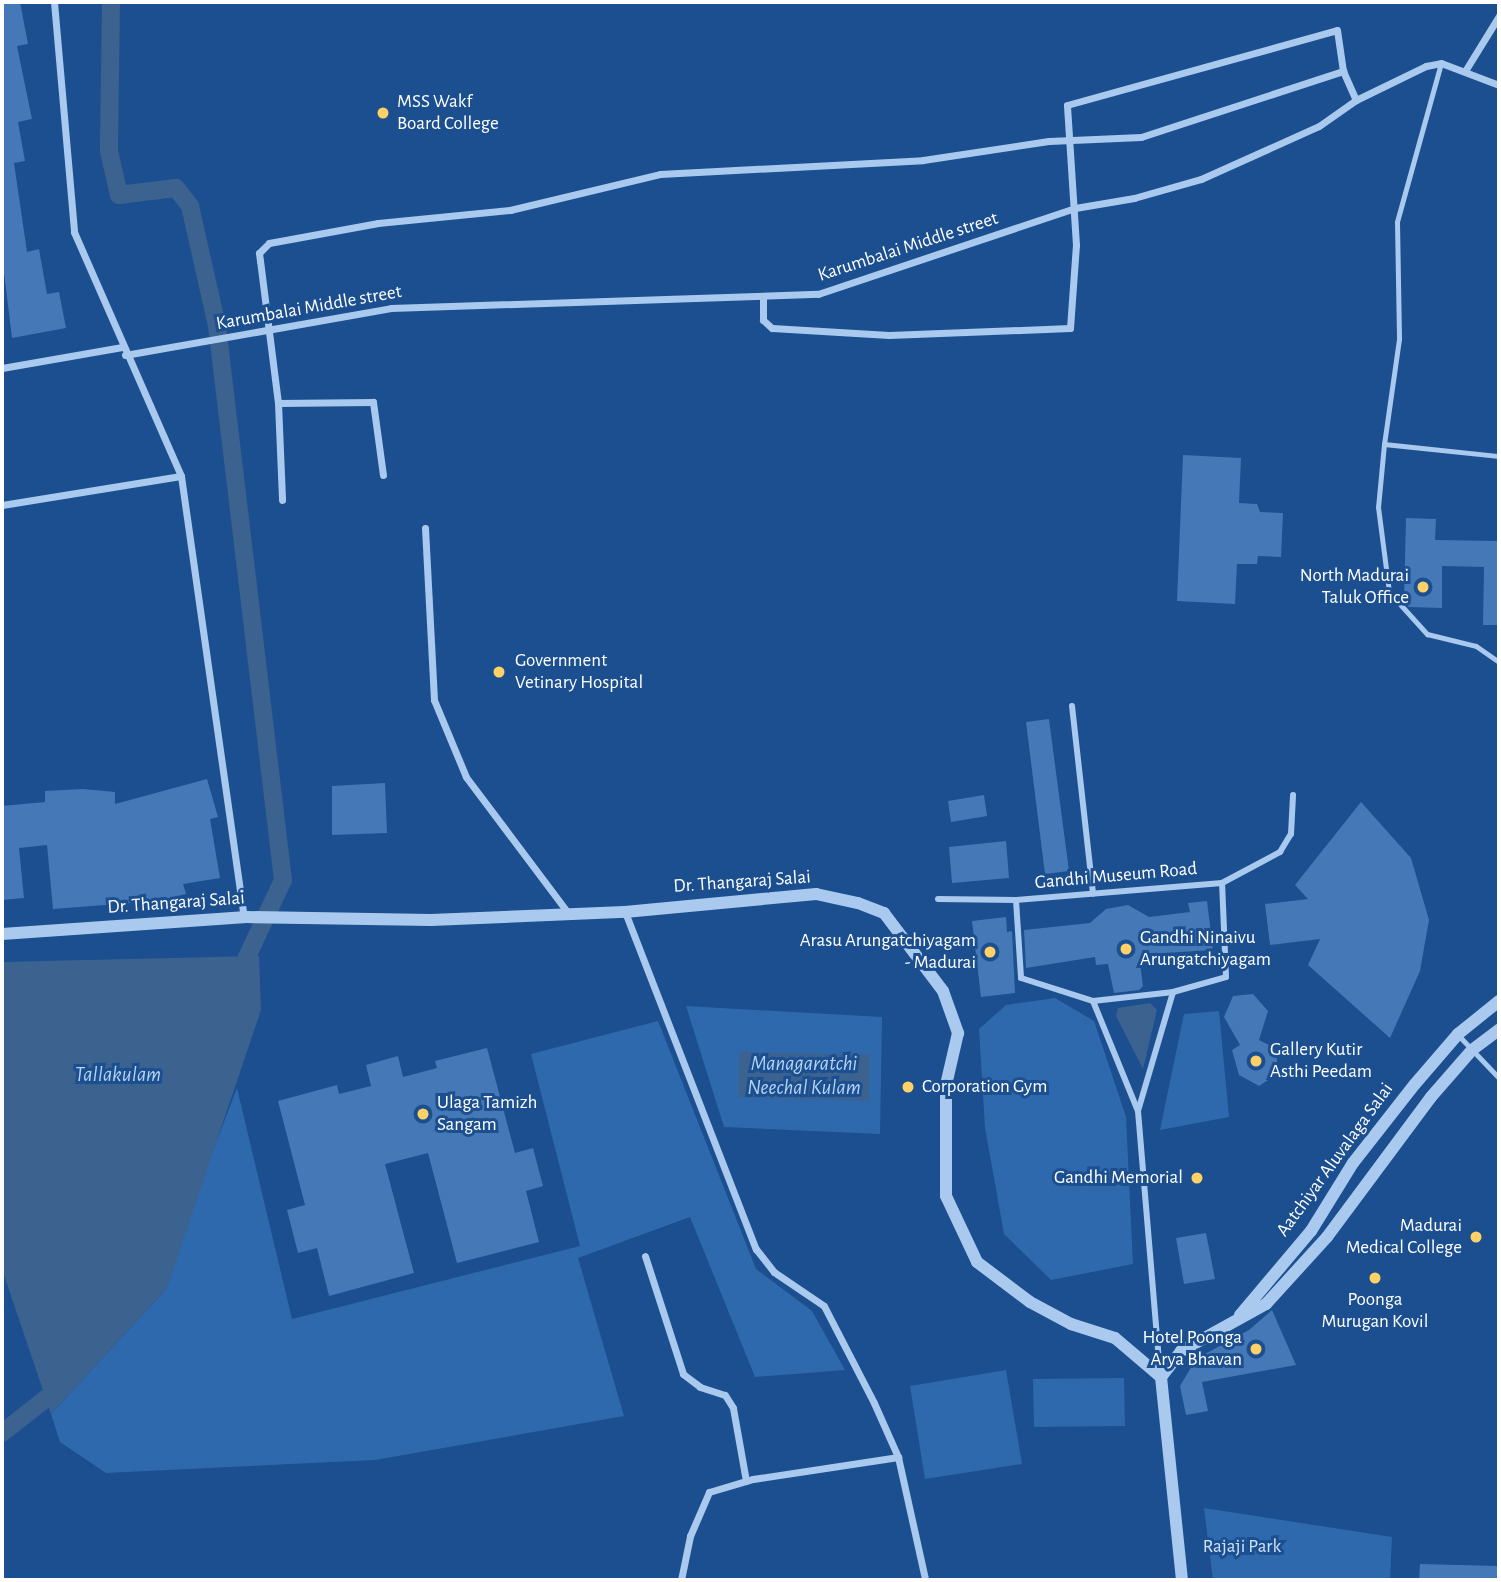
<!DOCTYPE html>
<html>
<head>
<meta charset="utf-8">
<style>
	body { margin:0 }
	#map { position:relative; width:1501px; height:1582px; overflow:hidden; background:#1b4f8f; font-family:"Alegreya Sans",sans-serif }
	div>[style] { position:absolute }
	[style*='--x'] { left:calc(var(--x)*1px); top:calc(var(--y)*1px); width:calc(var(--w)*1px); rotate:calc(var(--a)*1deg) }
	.green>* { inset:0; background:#2e69ad }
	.water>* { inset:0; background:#3c6290 }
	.canal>* { height:18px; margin:-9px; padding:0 9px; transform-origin:9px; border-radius:9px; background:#3c6290 }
	.building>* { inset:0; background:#4478b7 }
	.service>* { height:5px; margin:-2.5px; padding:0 2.5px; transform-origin:2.5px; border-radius:2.5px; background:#a9c9ee }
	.pedestrian>* { height:6px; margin:-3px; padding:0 3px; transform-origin:3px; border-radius:3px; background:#a9c9ee }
	.minor>* { height:7px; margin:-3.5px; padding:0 3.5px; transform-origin:3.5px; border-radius:3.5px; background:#a9c9ee }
	.tertiary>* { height:12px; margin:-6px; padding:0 6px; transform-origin:6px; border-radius:6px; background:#a9c9ee }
	.dots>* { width:19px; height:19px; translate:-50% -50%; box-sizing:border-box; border:4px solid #1b4f8f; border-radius:50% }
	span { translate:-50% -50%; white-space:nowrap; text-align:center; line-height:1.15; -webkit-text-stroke:6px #1b4f8f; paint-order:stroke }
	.poi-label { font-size:19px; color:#fff }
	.left { translate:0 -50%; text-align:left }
	.right { translate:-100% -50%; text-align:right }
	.street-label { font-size:19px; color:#fff }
	.park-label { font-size:19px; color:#cfe3fa }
	.water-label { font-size:21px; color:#b5d3f5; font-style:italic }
	.frame { position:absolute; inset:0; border:4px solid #fff; pointer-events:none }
</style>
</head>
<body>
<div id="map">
	<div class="green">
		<div style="clip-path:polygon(1055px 998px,1094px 1021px,1126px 1117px,1133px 1264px,1051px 1280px,1004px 1234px,985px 1128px,979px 1029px,1006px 1005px)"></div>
		<div style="clip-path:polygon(686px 1006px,882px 1017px,880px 1134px,724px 1127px)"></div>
		<div style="clip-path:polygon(1219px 1011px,1229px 1117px,1160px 1130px,1184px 1014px)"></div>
		<div style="clip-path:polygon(658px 1021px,756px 1269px,812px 1311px,845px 1370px,755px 1377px,690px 1217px,578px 1258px,624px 1416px,375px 1460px,106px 1473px,60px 1442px,51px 1414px,167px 1288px,188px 1216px,237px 1088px,292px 1319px,580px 1246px,531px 1054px)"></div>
		<div style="clip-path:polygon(1006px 1370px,1022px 1464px,925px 1479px,910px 1386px)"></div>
		<div style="clip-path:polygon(1124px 1378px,1125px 1426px,1034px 1427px,1033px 1379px)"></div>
		<div style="clip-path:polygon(1204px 1508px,1392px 1537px,1390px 1580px,1213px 1580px)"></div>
	</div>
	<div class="water">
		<div style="clip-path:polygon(259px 956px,261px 1010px,167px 1288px,51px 1414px,2px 1269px,2px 962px)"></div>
		<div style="clip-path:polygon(1150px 1003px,1157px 1010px,1143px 1069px,1116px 1016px,1118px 1008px)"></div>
		<div style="clip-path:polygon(739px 1052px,870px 1055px,869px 1101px,738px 1097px)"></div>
	</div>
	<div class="canal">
		<div style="--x:111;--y:2;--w:149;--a:90.8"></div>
		<div style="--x:109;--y:151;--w:45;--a:77.2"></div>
		<div style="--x:119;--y:195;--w:57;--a:-7"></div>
		<div style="--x:176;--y:188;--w:23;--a:52"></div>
		<div style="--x:190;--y:206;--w:123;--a:77.3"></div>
		<div style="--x:217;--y:326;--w:558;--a:83.21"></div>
		<div style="--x:283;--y:880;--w:85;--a:115.1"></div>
		<div style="--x:247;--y:957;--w:24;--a:102"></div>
		<div style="--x:2;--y:1433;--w:76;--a:-38.1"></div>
	</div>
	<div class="building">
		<div style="clip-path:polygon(2px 2px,20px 2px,28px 44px,17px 46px,32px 119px,18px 122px,25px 161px,14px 163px,27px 252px,39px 249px,47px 294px,59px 292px,66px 328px,12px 338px,2px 256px)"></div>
		<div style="clip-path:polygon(1183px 455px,1241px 458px,1239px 503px,1257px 504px,1260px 512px,1283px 513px,1281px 557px,1258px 556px,1257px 564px,1237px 564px,1235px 604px,1177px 601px)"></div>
		<div style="clip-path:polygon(1406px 518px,1436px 519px,1435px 540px,1499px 541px,1499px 625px,1483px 625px,1484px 567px,1442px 566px,1442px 608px,1409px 607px,1404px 601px)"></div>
		<div style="clip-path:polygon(1049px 719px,1069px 871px,1045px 874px,1026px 722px)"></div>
		<div style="clip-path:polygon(207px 779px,218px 817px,210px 819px,220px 878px,183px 884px,186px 894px,157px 901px,53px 909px,47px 845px,19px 848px,24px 898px,2px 900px,2px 806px,45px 802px,45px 791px,83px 789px,115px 792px,115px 804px)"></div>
		<div style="clip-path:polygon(385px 783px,387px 833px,332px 835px,332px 786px)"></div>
		<div style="clip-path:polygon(984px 795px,987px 816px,951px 822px,948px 801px)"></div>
		<div style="clip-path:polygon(1361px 802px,1411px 858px,1429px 920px,1420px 971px,1390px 1038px,1308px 965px,1320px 939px,1270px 945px,1265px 904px,1308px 899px,1295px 885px)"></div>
		<div style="clip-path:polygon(1006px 841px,1009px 878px,952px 883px,949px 847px)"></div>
		<div style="clip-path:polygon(1207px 901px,1213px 950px,1149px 954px,1150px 962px,1140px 963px,1143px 986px,1139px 990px,1114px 993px,1108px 964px,1096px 965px,1095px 957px,1026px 968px,1024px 930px,1090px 923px,1106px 909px,1128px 905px,1149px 917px,1190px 912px,1188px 903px)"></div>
		<div style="clip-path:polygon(1006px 917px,1007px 932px,1012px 931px,1015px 993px,981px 997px,972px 921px)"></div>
		<div style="clip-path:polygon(1253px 994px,1268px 1011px,1259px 1040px,1275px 1048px,1279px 1073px,1259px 1086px,1239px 1075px,1232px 1050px,1240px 1045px,1224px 1017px,1233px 996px)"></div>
		<div style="clip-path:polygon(487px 1048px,515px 1153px,533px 1148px,543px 1186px,526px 1191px,539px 1242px,457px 1263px,428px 1153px,385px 1164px,414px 1273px,329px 1296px,317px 1248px,298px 1253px,287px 1210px,305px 1205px,278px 1101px,337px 1085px,339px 1094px,371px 1086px,366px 1065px,398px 1056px,403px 1077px,437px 1068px,435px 1061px)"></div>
		<div style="clip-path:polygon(1206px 1233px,1215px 1279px,1184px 1284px,1176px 1238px)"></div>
		<div style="clip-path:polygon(1272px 1310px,1296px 1365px,1202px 1382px,1208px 1411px,1186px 1415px,1180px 1386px,1196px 1359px,1249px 1330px)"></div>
		<div style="clip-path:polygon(1420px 1564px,1498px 1566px,1498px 1580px,1419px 1580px)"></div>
	</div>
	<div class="service">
		<div style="--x:1441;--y:63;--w:165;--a:105.5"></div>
		<div style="--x:1397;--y:222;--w:117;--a:89"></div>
		<div style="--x:1399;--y:339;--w:106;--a:98.1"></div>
		<div style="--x:1384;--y:444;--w:116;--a:6"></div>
		<div style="--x:1384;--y:444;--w:63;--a:95.4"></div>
		<div style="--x:1378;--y:507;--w:86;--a:82.6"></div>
		<div style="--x:1389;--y:592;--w:57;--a:47.9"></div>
		<div style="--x:1427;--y:634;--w:50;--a:13.8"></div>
		<div style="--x:1476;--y:646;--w:28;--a:35"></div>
		<div style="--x:1458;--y:1035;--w:59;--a:46.4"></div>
	</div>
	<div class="pedestrian">
		<div style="--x:1072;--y:706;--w:189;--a:83.6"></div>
		<div style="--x:1222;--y:883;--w:66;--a:-28.1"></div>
		<div style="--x:1280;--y:852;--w:21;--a:-59"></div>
		<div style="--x:1291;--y:834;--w:39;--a:-87"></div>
		<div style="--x:938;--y:899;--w:78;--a:0.7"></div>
		<div style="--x:1093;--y:1001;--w:81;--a:-6.4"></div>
		<div style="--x:1173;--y:992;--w:55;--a:-15.8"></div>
		<div style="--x:1226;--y:977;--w:94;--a:-92.4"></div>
		<div style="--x:1222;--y:883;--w:207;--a:175.3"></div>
		<div style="--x:1016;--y:900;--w:78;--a:86.3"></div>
		<div style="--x:1021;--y:978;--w:76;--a:17.7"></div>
		<div style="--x:1093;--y:1001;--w:119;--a:67.8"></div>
		<div style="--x:1138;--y:1111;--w:124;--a:-73.6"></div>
		<div style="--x:1138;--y:1111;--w:265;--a:85.2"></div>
	</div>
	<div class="minor">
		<div style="--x:54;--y:2;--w:231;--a:85"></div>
		<div style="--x:74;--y:232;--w:266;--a:66.3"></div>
		<div style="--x:181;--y:476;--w:445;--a:81.9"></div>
		<div style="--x:1465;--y:71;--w:65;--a:-58.3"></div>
		<div style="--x:763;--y:297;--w:23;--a:90"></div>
		<div style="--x:763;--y:320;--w:12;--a:42"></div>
		<div style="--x:772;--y:328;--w:117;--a:3.4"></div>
		<div style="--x:889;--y:335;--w:181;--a:-2.2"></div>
		<div style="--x:1070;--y:328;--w:83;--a:-85.9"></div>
		<div style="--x:1076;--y:245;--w:140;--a:-93.7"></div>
		<div style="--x:1067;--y:105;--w:280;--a:-15.5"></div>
		<div style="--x:1337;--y:30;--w:41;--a:81.7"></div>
		<div style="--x:1343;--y:71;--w:32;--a:66"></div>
		<div style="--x:125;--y:355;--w:270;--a:-10"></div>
		<div style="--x:391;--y:308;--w:427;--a:-1.9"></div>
		<div style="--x:818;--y:294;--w:271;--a:-18.5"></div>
		<div style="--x:1075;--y:208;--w:60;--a:-9.6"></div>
		<div style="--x:1134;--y:198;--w:70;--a:-15.8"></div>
		<div style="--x:1201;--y:179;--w:129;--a:-24.2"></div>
		<div style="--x:1319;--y:126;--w:45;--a:-35.1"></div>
		<div style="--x:1356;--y:100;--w:78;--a:-25.9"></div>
		<div style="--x:1426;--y:66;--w:15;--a:-11"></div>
		<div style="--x:1441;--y:63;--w:62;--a:20.8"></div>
		<div style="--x:2;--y:368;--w:122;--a:-9.9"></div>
		<div style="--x:278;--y:403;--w:97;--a:87.6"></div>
		<div style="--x:383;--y:475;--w:74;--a:-97.8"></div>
		<div style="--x:373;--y:402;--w:95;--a:179.4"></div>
		<div style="--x:278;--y:403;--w:143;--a:-97.2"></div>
		<div style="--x:260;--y:261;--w:8;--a:-97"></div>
		<div style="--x:259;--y:253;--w:14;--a:-45"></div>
		<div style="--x:269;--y:243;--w:111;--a:-10.4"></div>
		<div style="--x:378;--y:223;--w:133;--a:-5.6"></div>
		<div style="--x:510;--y:210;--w:154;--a:-13.5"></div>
		<div style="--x:660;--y:174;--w:263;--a:-3"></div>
		<div style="--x:923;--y:160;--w:127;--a:-8.6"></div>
		<div style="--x:1049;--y:141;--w:92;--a:-2.5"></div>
		<div style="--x:1141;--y:137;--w:213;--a:-18.1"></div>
		<div style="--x:2;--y:505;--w:181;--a:-9.2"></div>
		<div style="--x:425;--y:528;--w:172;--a:87"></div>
		<div style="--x:434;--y:700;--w:83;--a:67.4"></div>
		<div style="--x:466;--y:777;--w:171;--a:53.1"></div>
		<div style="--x:625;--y:912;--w:362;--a:68.8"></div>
		<div style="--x:756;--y:1249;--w:29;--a:52"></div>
		<div style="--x:774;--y:1272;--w:60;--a:34.2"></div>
		<div style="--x:824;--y:1306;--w:109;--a:62.7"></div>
		<div style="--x:874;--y:1403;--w:59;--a:66"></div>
		<div style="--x:898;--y:1457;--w:125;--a:77.5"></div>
		<div style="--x:645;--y:1256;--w:124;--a:72.1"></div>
		<div style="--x:683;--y:1374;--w:21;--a:37"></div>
		<div style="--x:700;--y:1387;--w:26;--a:18"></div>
		<div style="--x:725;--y:1395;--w:15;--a:58"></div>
		<div style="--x:733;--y:1408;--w:74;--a:79.9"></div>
		<div style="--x:681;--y:1580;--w:45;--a:-78.4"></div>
		<div style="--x:690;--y:1536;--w:48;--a:-66.6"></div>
		<div style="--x:709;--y:1492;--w:46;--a:-16.5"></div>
		<div style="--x:753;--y:1479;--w:147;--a:-8.6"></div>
	</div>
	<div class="tertiary">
		<div style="--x:2;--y:934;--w:245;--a:-4"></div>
		<div style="--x:246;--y:917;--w:185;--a:0.9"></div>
		<div style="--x:431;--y:920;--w:194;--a:-2.4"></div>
		<div style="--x:625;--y:912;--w:192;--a:-5.4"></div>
		<div style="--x:816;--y:894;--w:43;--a:12.1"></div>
		<div style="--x:858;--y:903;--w:28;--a:21"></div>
		<div style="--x:884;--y:913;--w:98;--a:52.9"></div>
		<div style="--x:943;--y:991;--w:45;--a:70.3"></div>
		<div style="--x:958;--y:1033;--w:53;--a:103"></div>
		<div style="--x:946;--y:1085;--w:111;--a:90"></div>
		<div style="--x:946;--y:1196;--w:73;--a:64.8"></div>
		<div style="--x:977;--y:1262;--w:66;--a:37"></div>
		<div style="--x:1030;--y:1302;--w:47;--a:28.2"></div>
		<div style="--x:1071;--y:1324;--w:46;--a:17.7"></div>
		<div style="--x:1115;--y:1338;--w:60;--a:40.3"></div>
		<div style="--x:1240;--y:1315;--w:110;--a:-49.8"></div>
		<div style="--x:1311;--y:1231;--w:80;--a:-58.3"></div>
		<div style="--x:1353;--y:1163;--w:100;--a:-51.9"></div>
		<div style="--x:1415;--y:1084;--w:66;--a:-49.3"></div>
		<div style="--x:1458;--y:1034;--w:53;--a:-38.8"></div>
		<div style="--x:1161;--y:1377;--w:33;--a:-52"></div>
		<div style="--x:1181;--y:1351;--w:97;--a:-28.9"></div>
		<div style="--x:1266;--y:1304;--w:91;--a:-47.7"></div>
		<div style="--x:1327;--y:1237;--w:174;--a:-53.4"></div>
		<div style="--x:1431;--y:1097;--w:62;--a:-48.9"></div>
		<div style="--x:1472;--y:1050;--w:34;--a:-37"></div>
		<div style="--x:1161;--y:1377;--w:204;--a:84.1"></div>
	</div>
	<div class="dots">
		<div style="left:383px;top:113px;background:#ffd166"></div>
		<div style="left:1423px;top:587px;background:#ffd166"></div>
		<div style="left:499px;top:672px;background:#ffd166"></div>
		<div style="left:1126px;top:949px;background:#ffd166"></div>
		<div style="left:990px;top:952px;background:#ffd166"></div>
		<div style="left:1256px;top:1061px;background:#ffd166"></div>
		<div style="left:908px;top:1087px;background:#ffd166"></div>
		<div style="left:423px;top:1114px;background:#ffd166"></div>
		<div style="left:1197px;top:1178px;background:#ffd166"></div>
		<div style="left:1476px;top:1237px;background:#ffd166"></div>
		<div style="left:1375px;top:1278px;background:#ffd166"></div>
		<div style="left:1256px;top:1349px;background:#ffd166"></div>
	</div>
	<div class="poi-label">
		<span class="left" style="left:397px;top:113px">MSS Wakf<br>Board College</span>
		<span class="right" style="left:1409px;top:587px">North Madurai<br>Taluk Office</span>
		<span class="left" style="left:515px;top:672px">Government<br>Vetinary Hospital</span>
		<span class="left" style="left:1140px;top:949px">Gandhi Ninaivu<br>Arungatchiyagam</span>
		<span class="right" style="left:976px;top:952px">Arasu Arungatchiyagam<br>- Madurai</span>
		<span class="left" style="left:1270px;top:1061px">Gallery Kutir<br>Asthi Peedam</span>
		<span class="left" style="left:922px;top:1087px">Corporation Gym</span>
		<span class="left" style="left:437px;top:1114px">Ulaga Tamizh<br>Sangam</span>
		<span class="right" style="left:1183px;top:1178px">Gandhi Memorial</span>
		<span class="right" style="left:1462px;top:1237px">Madurai<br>Medical College</span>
		<span style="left:1375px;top:1311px">Poonga<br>Murugan Kovil</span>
		<span class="right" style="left:1242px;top:1349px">Hotel Poonga<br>Arya Bhavan</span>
	</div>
	<div class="street-label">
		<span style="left:908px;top:247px;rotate:-18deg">Karumbalai Middle street</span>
		<span style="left:309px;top:308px;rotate:-10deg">Karumbalai Middle street</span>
		<span style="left:1116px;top:876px;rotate:-5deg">Gandhi Museum Road</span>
		<span style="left:742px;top:882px;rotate:-4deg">Dr. Thangaraj Salai</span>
		<span style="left:176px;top:903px;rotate:-4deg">Dr. Thangaraj Salai</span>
		<span style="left:1335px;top:1160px;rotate:-54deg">Aatchiyar Aluvalaga Salai</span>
	</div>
	<div class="park-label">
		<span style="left:1242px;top:1547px">Rajaji Park</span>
	</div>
	<div class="water-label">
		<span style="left:804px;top:1076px">Managaratchi<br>Neechal Kulam</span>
		<span style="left:118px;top:1075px">Tallakulam</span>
	</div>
	<div class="frame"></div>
</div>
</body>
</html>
